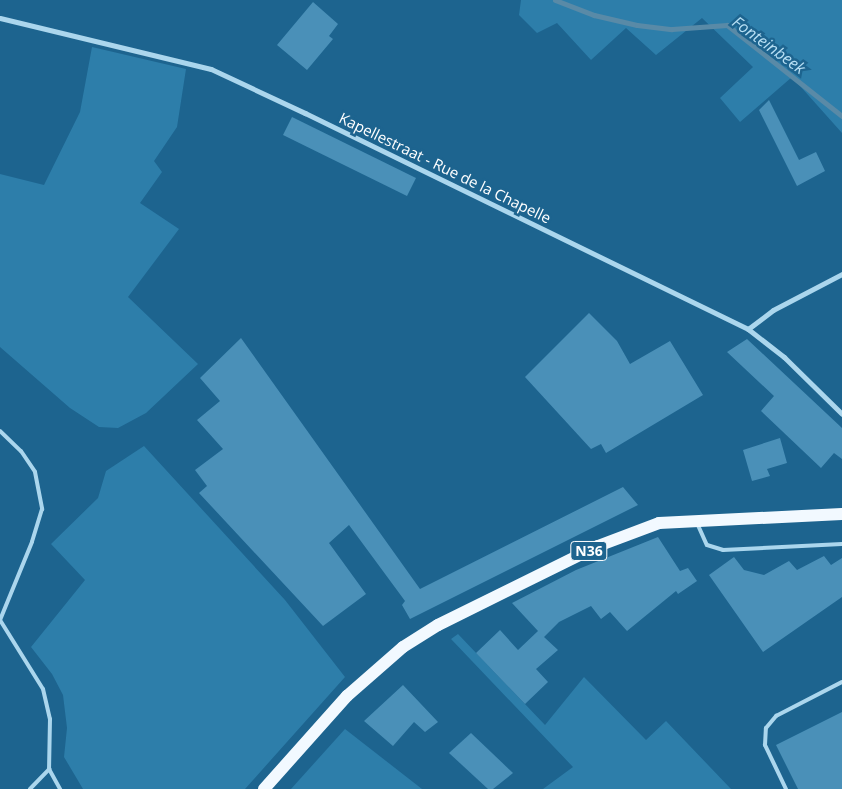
<!DOCTYPE html>
<html>
<head>
<meta charset="utf-8">
<style>
	body { margin:0 }
	#map { position:relative; width:842px; height:789px; overflow:hidden; background:#1d648f; font-family:"Open Sans",sans-serif }
	div>[style] { position:absolute }
	[style*='--x'] { left:calc(var(--x)*1px); top:calc(var(--y)*1px); width:calc(var(--w)*1px); rotate:calc(var(--a)*1deg) }
	.green>* { inset:0; background:#2d7eaa }
	.stream>* { height:5px; margin:-2.5px; padding:0 2.5px; transform-origin:2.5px; border-radius:2.5px; background:#598aa7 }
	.building>* { inset:0; background:#4a90b8 }
	.service>* { height:4px; margin:-2px; padding:0 2px; transform-origin:2px; border-radius:2px; background:#abd6ed }
	.minor>* { height:5px; margin:-2.5px; padding:0 2.5px; transform-origin:2.5px; border-radius:2.5px; background:#abd6ed }
	.primary>* { height:12px; margin:-6px; padding:0 6px; transform-origin:6px; border-radius:6px; background:#f2f9ff }
	span { translate:-50% -50%; white-space:nowrap; text-align:center; line-height:1.15; -webkit-text-stroke:5px #1d648f; paint-order:stroke }
	.shield-label span { padding:1px 4px; background:#1d648f; border:1px solid; border-radius:4px; -webkit-text-stroke-width:0 }
	.shield-label { font-size:14px; color:#fff; font-weight:700 }
	.street-label { font-size:15px; color:#fff }
	.water-label { font-size:16px; color:#b7dff4; font-style:italic }
</style>
</head>
<body>
<div id="map">
	<div class="green">
		<div style="clip-path:polygon(521px 0,842px 0,842px 133px,792px 77px,740px 122px,720px 98px,753px 67px,702px 18px,656px 55px,626px 28px,591px 60px,557px 23px,537px 33px,519px 15px)"></div>
		<div style="clip-path:polygon(92px 47px,186px 69px,177px 127px,154px 161px,162px 172px,140px 203px,179px 229px,128px 297px,198px 364px,146px 413px,118px 428px,99px 427px,70px 408px,0 347px,0 174px,44px 185px,80px 112px)"></div>
		<div style="clip-path:polygon(144px 446px,285px 600px,345px 677px,245px 789px,83px 789px,64px 757px,67px 728px,63px 695px,52px 674px,31px 647px,85px 580px,51px 544px,98px 498px,106px 471px)"></div>
		<div style="clip-path:polygon(458px 634px,545px 725px,584px 677px,646px 740px,666px 721px,731px 789px,543px 789px,573px 767px,451px 639px)"></div>
		<div style="clip-path:polygon(345px 729px,422px 789px,291px 789px)"></div>
	</div>
	<div class="stream">
		<div style="--x:555;--y:0;--w:42;--a:21"></div>
		<div style="--x:594;--y:15;--w:44;--a:13.1"></div>
		<div style="--x:637;--y:25;--w:35;--a:7"></div>
		<div style="--x:672;--y:29;--w:55;--a:-4.2"></div>
		<div style="--x:727;--y:25;--w:147;--a:38.4"></div>
	</div>
	<div class="building">
		<div style="clip-path:polygon(313px 2px,338px 24px,329px 36px,333px 39px,307px 70px,277px 45px)"></div>
		<div style="clip-path:polygon(769px 100px,799px 160px,816px 152px,825px 171px,797px 186px,759px 110px)"></div>
		<div style="clip-path:polygon(292px 117px,416px 178px,407px 196px,283px 135px)"></div>
		<div style="clip-path:polygon(589px 313px,617px 341px,630px 364px,670px 341px,703px 395px,606px 453px,601px 444px,591px 449px,525px 377px)"></div>
		<div style="clip-path:polygon(241px 338px,420px 589px,623px 487px,638px 505px,410px 619px,402px 605px,405px 601px,349px 525px,329px 543px,366px 594px,323px 626px,199px 493px,207px 486px,195px 470px,223px 449px,197px 420px,220px 401px,200px 378px)"></div>
		<div style="clip-path:polygon(747px 339px,842px 428px,842px 459px,834px 453px,821px 468px,761px 411px,774px 396px,727px 352px)"></div>
		<div style="clip-path:polygon(780px 438px,787px 463px,767px 469px,770px 476px,752px 481px,743px 450px)"></div>
		<div style="clip-path:polygon(658px 537px,680px 571px,688px 568px,697px 581px,678px 594px,676px 591px,627px 631px,610px 612px,601px 619px,591px 606px,559px 622px,544px 637px,558px 650px,536px 669px,548px 682px,525px 704px,476px 653px,500px 630px,518px 650px,538px 631px,512px 603px,576px 570px)"></div>
		<div style="clip-path:polygon(824px 556px,831px 565px,842px 558px,842px 597px,763px 652px,709px 575px,734px 557px,744px 570px,764px 575px,789px 561px,797px 570px)"></div>
		<div style="clip-path:polygon(403px 685px,438px 722px,425px 732px,414px 722px,393px 746px,364px 721px)"></div>
		<div style="clip-path:polygon(842px 712px,842px 789px,798px 789px,776px 745px)"></div>
		<div style="clip-path:polygon(471px 733px,513px 773px,493px 789px,488px 789px,449px 753px)"></div>
	</div>
	<div class="service">
		<div style="--x:0;--y:431;--w:29;--a:44"></div>
		<div style="--x:21;--y:451;--w:25;--a:56"></div>
		<div style="--x:35;--y:472;--w:38;--a:79"></div>
		<div style="--x:42;--y:509;--w:34;--a:107"></div>
		<div style="--x:32;--y:542;--w:84;--a:112.3"></div>
		<div style="--x:697;--y:523;--w:24;--a:66"></div>
		<div style="--x:707;--y:545;--w:17;--a:17"></div>
		<div style="--x:723;--y:550;--w:119;--a:-2.9"></div>
		<div style="--x:0;--y:620;--w:81;--a:58.1"></div>
		<div style="--x:43;--y:689;--w:31;--a:77"></div>
		<div style="--x:50;--y:719;--w:50;--a:91.1"></div>
		<div style="--x:49;--y:769;--w:23;--a:61"></div>
		<div style="--x:30;--y:789;--w:28;--a:-46"></div>
		<div style="--x:786;--y:789;--w:49;--a:-115.5"></div>
		<div style="--x:765;--y:745;--w:17;--a:-87"></div>
		<div style="--x:766;--y:728;--w:16;--a:-50"></div>
		<div style="--x:776;--y:716;--w:74;--a:-27.3"></div>
	</div>
	<div class="minor">
		<div style="--x:0;--y:18;--w:217;--a:13.6"></div>
		<div style="--x:211;--y:69;--w:104;--a:25.1"></div>
		<div style="--x:305;--y:113;--w:493;--a:26"></div>
		<div style="--x:748;--y:329;--w:46;--a:37.9"></div>
		<div style="--x:784;--y:357;--w:81;--a:44.5"></div>
		<div style="--x:748;--y:329;--w:31;--a:-37"></div>
		<div style="--x:773;--y:310;--w:78;--a:-27.6"></div>
	</div>
	<div class="primary">
		<div style="--x:264;--y:789;--w:125;--a:-48.3"></div>
		<div style="--x:347;--y:696;--w:74;--a:-41.2"></div>
		<div style="--x:403;--y:647;--w:41;--a:-32.2"></div>
		<div style="--x:438;--y:625;--w:178;--a:-26.3"></div>
		<div style="--x:598;--y:546;--w:65;--a:-20.7"></div>
		<div style="--x:659;--y:523;--w:183;--a:-2.8"></div>
	</div>
	<div class="shield-label">
		<span style="left:589px;top:551px">N36</span>
	</div>
	<div class="street-label">
		<span style="left:445px;top:168px;rotate:26deg">Kapellestraat - Rue de la Chapelle</span>
	</div>
	<div class="water-label">
		<span style="left:769px;top:45px;rotate:36deg">Fonteinbeek</span>
	</div>
</div>
</body>
</html>
